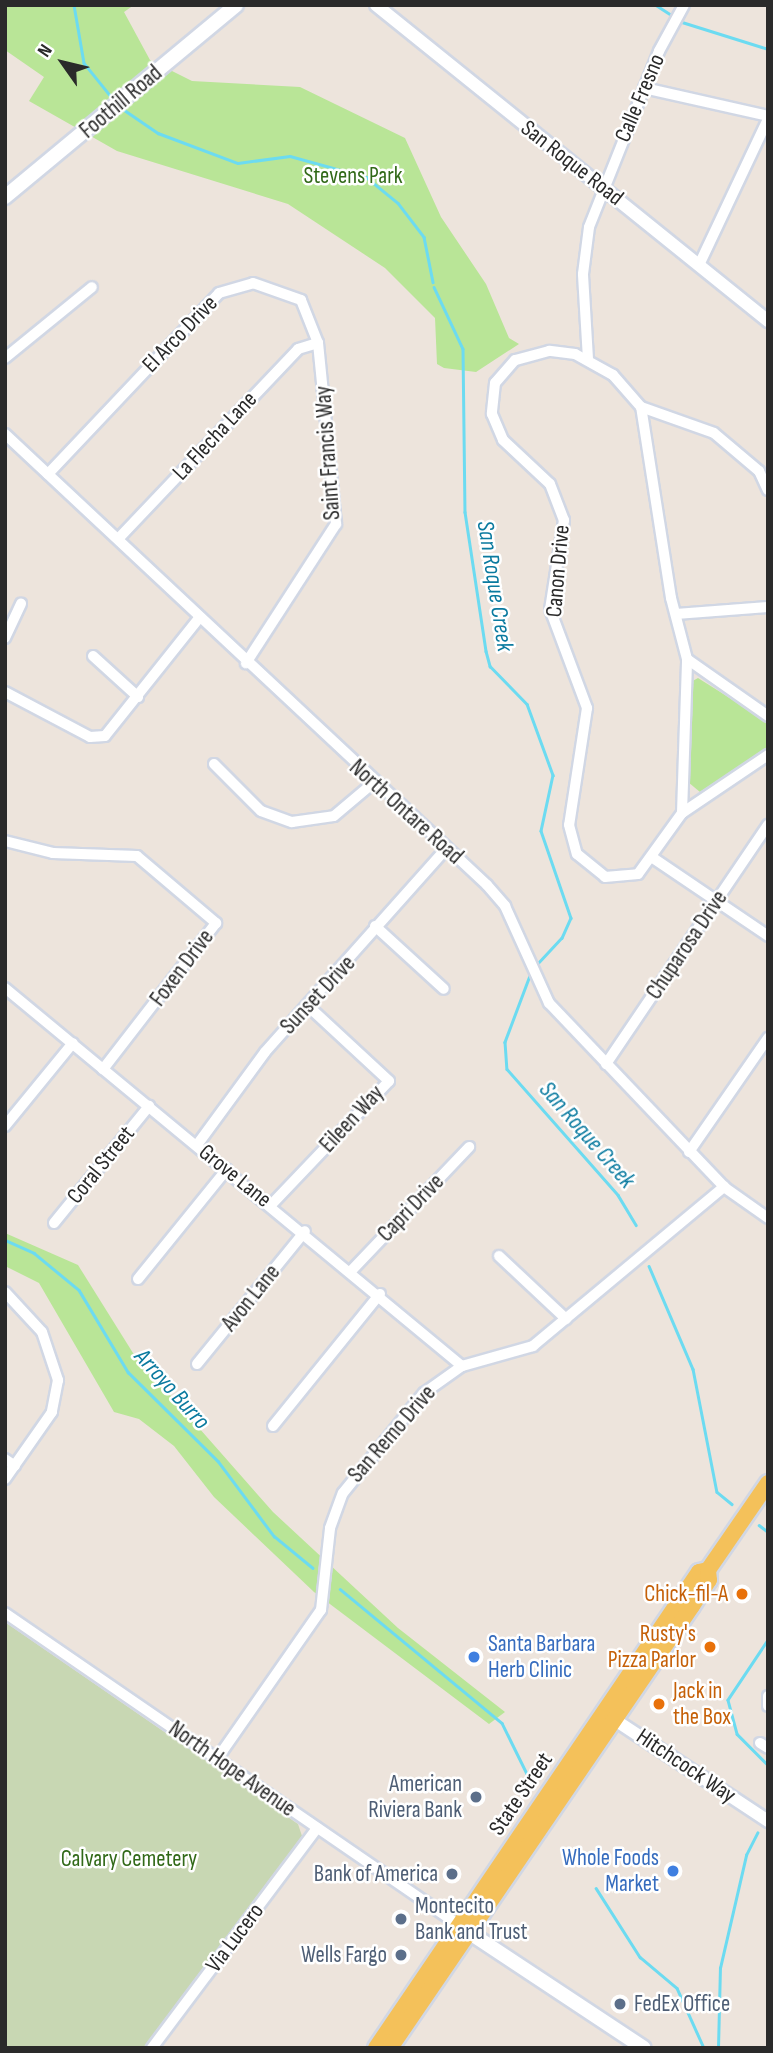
<!DOCTYPE html>
<html>
<head>
<meta charset="utf-8">
<style>
	body { margin:0 }
	#map { position:relative; width:773px; height:2053px; overflow:hidden; background:#ede4dc; font-family:"Sofia Sans Condensed",sans-serif }
	div>[style] { position:absolute }
	[style*='--x'] { left:calc(var(--x)*1px); top:calc(var(--y)*1px); width:calc(var(--w)*1px); rotate:calc(var(--a)*1deg) }
	.green>* { inset:0; background:#b9e597 }
	.cemetery>* { inset:0; background:#c8d7b3 }
	.stream>* { height:2.5px; margin:-1.25px; padding:0 1.25px; transform-origin:1.25px; border-radius:1.25px; background:#6cdbf1 }
	.roads { filter:drop-shadow(2px 0 #d1d7e4) drop-shadow(-2px 0 #d1d7e4) drop-shadow(0 2px #d1d7e4) drop-shadow(0 -2px #d1d7e4) }
	.minor>* { height:10px; margin:-5px; padding:0 5px; transform-origin:5px; border-radius:5px; background:#fff }
	.tertiary>* { height:12px; margin:-6px; padding:0 6px; transform-origin:6px; border-radius:6px; background:#fff }
	.secondary>* { height:14px; margin:-7px; padding:0 7px; transform-origin:7px; border-radius:7px; background:#fff }
	.primary>* { height:16px; margin:-8px; padding:0 8px; transform-origin:8px; border-radius:8px; background:#f4c15a }
	.dots>* { width:19px; height:19px; translate:-50% -50%; box-sizing:border-box; border:4px solid #fff; border-radius:50% }
	span { translate:-50% -50%; white-space:nowrap; text-align:center; line-height:1.15; -webkit-text-stroke:5px #fff; paint-order:stroke }
	.street-label { font-size:23px; color:#2a2a2a }
	.park-label { font-size:23px; color:#316918 }
	.food-label { font-size:23px; color:#c56008 }
	.right { translate:-100% -50%; text-align:right }
	.left { translate:0 -50%; text-align:left }
	.shop-label { font-size:23px; color:#366cbe }
	.service-label { font-size:23px; color:#4e5e75 }
	.water-label { font-size:24px; color:#0a7a9f; font-style:italic }
	.frame { position:absolute; inset:0; border:7px solid #2a2a2a; pointer-events:none }
	.north { position:absolute; left:28px; top:28px; width:70px; height:70px; -webkit-text-stroke:5px #fff; paint-order:stroke; rotate:304deg; font-size:19px; font-weight:700; line-height:28px; text-align:center; color:#2a2a2a }
	.north::after { content:''; display:block; margin:auto; width:24px; height:32px; background:#2a2a2a; clip-path:polygon(50% 0,100% 100%,50% 72%,0 100%) }
</style>
</head>
<body>
<div id="map">
	<div class="green">
		<div style="clip-path:polygon(5px 5px,134px 5px,124px 12px,150px 60px,192px 81px,300px 87px,405px 138px,441px 217px,486px 284px,509px 338px,519px 344px,476px 372px,444px 368px,437px 364px,435px 318px,385px 268px,288px 204px,117px 151px,29px 101px,44px 77px,5px 50px)"></div>
		<div style="clip-path:polygon(698px 678px,768px 722px,768px 749px,700px 792px,688px 782px,689px 683px)"></div>
		<div style="clip-path:polygon(5px 1233px,78px 1265px,133px 1353px,273px 1512px,398px 1628px,505px 1712px,489px 1724px,314px 1592px,214px 1497px,174px 1446px,139px 1419px,114px 1412px,39px 1283px,5px 1266px)"></div>
	</div>
	<div class="cemetery">
		<div style="clip-path:polygon(5px 1622px,298px 1824px,302px 1836px,143px 2048px,5px 2048px)"></div>
	</div>
	<div class="stream">
		<div style="--x:74;--y:5;--w:59;--a:80.2"></div>
		<div style="--x:84;--y:63;--w:46;--a:51.1"></div>
		<div style="--x:656;--y:5;--w:17;--a:33"></div>
		<div style="--x:682;--y:22;--w:90;--a:17.4"></div>
		<div style="--x:120;--y:107;--w:46;--a:34.4"></div>
		<div style="--x:158;--y:133;--w:85;--a:20.6"></div>
		<div style="--x:238;--y:163;--w:52;--a:-7.7"></div>
		<div style="--x:290;--y:156;--w:79;--a:15.4"></div>
		<div style="--x:366;--y:177;--w:41;--a:39.1"></div>
		<div style="--x:398;--y:203;--w:43;--a:52.6"></div>
		<div style="--x:424;--y:237;--w:46;--a:78.7"></div>
		<div style="--x:434;--y:287;--w:68;--a:64.9"></div>
		<div style="--x:463;--y:349;--w:163;--a:89.3"></div>
		<div style="--x:465;--y:512;--w:141;--a:81.4"></div>
		<div style="--x:486;--y:651;--w:16;--a:75"></div>
		<div style="--x:490;--y:666;--w:53;--a:45.8"></div>
		<div style="--x:527;--y:704;--w:76;--a:69.9"></div>
		<div style="--x:553;--y:775;--w:57;--a:102.1"></div>
		<div style="--x:541;--y:831;--w:92;--a:71"></div>
		<div style="--x:571;--y:918;--w:22;--a:114"></div>
		<div style="--x:562;--y:938;--w:37;--a:133"></div>
		<div style="--x:531;--y:973;--w:74;--a:110.6"></div>
		<div style="--x:505;--y:1042;--w:27;--a:86"></div>
		<div style="--x:507;--y:1069;--w:168;--a:48.6"></div>
		<div style="--x:618;--y:1195;--w:35;--a:59"></div>
		<div style="--x:5;--y:1240;--w:32;--a:24"></div>
		<div style="--x:34;--y:1253;--w:58;--a:39.4"></div>
		<div style="--x:79;--y:1290;--w:96;--a:59.1"></div>
		<div style="--x:128;--y:1372;--w:127;--a:44.7"></div>
		<div style="--x:218;--y:1461;--w:94;--a:53.3"></div>
		<div style="--x:274;--y:1536;--w:50;--a:39.4"></div>
		<div style="--x:649;--y:1266;--w:112;--a:66.9"></div>
		<div style="--x:693;--y:1369;--w:125;--a:79"></div>
		<div style="--x:717;--y:1492;--w:19;--a:39"></div>
		<div style="--x:759;--y:1525;--w:11;--a:38"></div>
		<div style="--x:340;--y:1589;--w:210;--a:39.6"></div>
		<div style="--x:502;--y:1723;--w:72;--a:63.8"></div>
		<div style="--x:768;--y:1640;--w:72;--a:123.7"></div>
		<div style="--x:728;--y:1700;--w:35;--a:75"></div>
		<div style="--x:737;--y:1734;--w:44;--a:45"></div>
		<div style="--x:596;--y:1888;--w:82;--a:57.5"></div>
		<div style="--x:640;--y:1957;--w:48;--a:40"></div>
		<div style="--x:677;--y:1988;--w:66;--a:65.8"></div>
		<div style="--x:718;--y:2048;--w:80;--a:-88.6"></div>
		<div style="--x:720;--y:1968;--w:116;--a:-77"></div>
		<div style="--x:746;--y:1855;--w:25;--a:-63"></div>
	</div>
	<div class="roads">
		<div class="minor">
			<div style="--x:644;--y:88;--w:127;--a:12.7"></div>
			<div style="--x:699;--y:265;--w:161;--a:-64.7"></div>
			<div style="--x:5;--y:358;--w:112;--a:-39.2"></div>
			<div style="--x:588;--y:359;--w:85;--a:-93.4"></div>
			<div style="--x:583;--y:274;--w:47;--a:-82.7"></div>
			<div style="--x:589;--y:227;--w:189;--a:-68.3"></div>
			<div style="--x:659;--y:51;--w:52;--a:-61.5"></div>
			<div style="--x:641;--y:407;--w:77;--a:19.6"></div>
			<div style="--x:714;--y:433;--w:59;--a:40.2"></div>
			<div style="--x:759;--y:471;--w:21;--a:65"></div>
			<div style="--x:5;--y:434;--w:660;--a:43.1"></div>
			<div style="--x:487;--y:885;--w:28;--a:49"></div>
			<div style="--x:505;--y:906;--w:107;--a:65.6"></div>
			<div style="--x:549;--y:1003;--w:254;--a:46.4"></div>
			<div style="--x:724;--y:1187;--w:54;--a:35.2"></div>
			<div style="--x:48;--y:474;--w:249;--a:-46.6"></div>
			<div style="--x:219;--y:293;--w:35;--a:-16"></div>
			<div style="--x:253;--y:283;--w:51;--a:19.5"></div>
			<div style="--x:301;--y:300;--w:46;--a:68.4"></div>
			<div style="--x:318;--y:343;--w:182;--a:84.3"></div>
			<div style="--x:336;--y:524;--w:166;--a:122.9"></div>
			<div style="--x:118;--y:539;--w:262;--a:-46.5"></div>
			<div style="--x:298;--y:349;--w:21;--a:-17"></div>
			<div style="--x:676;--y:614;--w:92;--a:-4.4"></div>
			<div style="--x:5;--y:638;--w:38;--a:-65"></div>
			<div style="--x:93;--y:656;--w:61;--a:42.3"></div>
			<div style="--x:687;--y:659;--w:99;--a:35.1"></div>
			<div style="--x:5;--y:692;--w:96;--a:27.9"></div>
			<div style="--x:90;--y:737;--w:15;--a:-4"></div>
			<div style="--x:105;--y:736;--w:152;--a:-51.4"></div>
			<div style="--x:214;--y:764;--w:66;--a:45"></div>
			<div style="--x:261;--y:811;--w:33;--a:20"></div>
			<div style="--x:292;--y:822;--w:42;--a:-8.1"></div>
			<div style="--x:334;--y:816;--w:50;--a:-40.1"></div>
			<div style="--x:682;--y:813;--w:154;--a:-88.1"></div>
			<div style="--x:687;--y:659;--w:63;--a:-104.7"></div>
			<div style="--x:671;--y:598;--w:193;--a:-98.9"></div>
			<div style="--x:641;--y:407;--w:43;--a:-131.2"></div>
			<div style="--x:613;--y:375;--w:43;--a:-151.1"></div>
			<div style="--x:575;--y:354;--w:26;--a:-173"></div>
			<div style="--x:549;--y:351;--w:35;--a:165"></div>
			<div style="--x:515;--y:360;--w:30;--a:131"></div>
			<div style="--x:495;--y:383;--w:31;--a:96"></div>
			<div style="--x:492;--y:414;--w:28;--a:67"></div>
			<div style="--x:503;--y:440;--w:64;--a:43.1"></div>
			<div style="--x:550;--y:484;--w:39;--a:69"></div>
			<div style="--x:564;--y:520;--w:90;--a:98.9"></div>
			<div style="--x:550;--y:609;--w:106;--a:69.5"></div>
			<div style="--x:587;--y:708;--w:118;--a:98.7"></div>
			<div style="--x:569;--y:825;--w:30;--a:75"></div>
			<div style="--x:577;--y:854;--w:36;--a:39"></div>
			<div style="--x:605;--y:877;--w:33;--a:-5"></div>
			<div style="--x:638;--y:874;--w:75;--a:-54.2"></div>
			<div style="--x:682;--y:813;--w:104;--a:-34"></div>
			<div style="--x:5;--y:841;--w:49;--a:14"></div>
			<div style="--x:53;--y:853;--w:84;--a:2"></div>
			<div style="--x:137;--y:856;--w:104;--a:40.3"></div>
			<div style="--x:216;--y:923;--w:185;--a:127.7"></div>
			<div style="--x:653;--y:858;--w:139;--a:34.1"></div>
			<div style="--x:375;--y:926;--w:93;--a:42.4"></div>
			<div style="--x:5;--y:988;--w:593;--a:39.6"></div>
			<div style="--x:606;--y:1064;--w:289;--a:-55.9"></div>
			<div style="--x:5;--y:1126;--w:107;--a:-50.7"></div>
			<div style="--x:197;--y:1145;--w:115;--a:-53.8"></div>
			<div style="--x:265;--y:1052;--w:271;--a:-48.3"></div>
			<div style="--x:689;--y:1152;--w:139;--a:-55.3"></div>
			<div style="--x:271;--y:1205;--w:171;--a:-46.4"></div>
			<div style="--x:389;--y:1081;--w:110;--a:-137.2"></div>
			<div style="--x:54;--y:1223;--w:151;--a:-50.9"></div>
			<div style="--x:499;--y:1256;--w:92;--a:43.2"></div>
			<div style="--x:352;--y:1270;--w:170;--a:-46.4"></div>
			<div style="--x:138;--y:1279;--w:141;--a:-51"></div>
			<div style="--x:5;--y:1292;--w:54;--a:47.2"></div>
			<div style="--x:42;--y:1332;--w:51;--a:71.6"></div>
			<div style="--x:58;--y:1380;--w:33;--a:101"></div>
			<div style="--x:52;--y:1412;--w:82;--a:125"></div>
			<div style="--x:197;--y:1364;--w:171;--a:-50.9"></div>
			<div style="--x:273;--y:1426;--w:170;--a:-51"></div>
			<div style="--x:5;--y:1459;--w:12;--a:35"></div>
			<div style="--x:5;--y:1613;--w:551;--a:34.5"></div>
			<div style="--x:768;--y:1696;--w:10;--a:90"></div>
			<div style="--x:760;--y:1743;--w:9;--a:32"></div>
			<div style="--x:217;--y:1759;--w:182;--a:-55.1"></div>
			<div style="--x:321;--y:1610;--w:82;--a:-83.7"></div>
			<div style="--x:330;--y:1528;--w:37;--a:-70"></div>
			<div style="--x:343;--y:1493;--w:129;--a:-51"></div>
			<div style="--x:424;--y:1393;--w:47;--a:-35.4"></div>
			<div style="--x:462;--y:1366;--w:74;--a:-15.7"></div>
			<div style="--x:533;--y:1346;--w:249;--a:-39.8"></div>
			<div style="--x:152;--y:2048;--w:275;--a:-53.1"></div>
		</div>
		<div class="tertiary">
			<div style="--x:376;--y:5;--w:504;--a:38.87"></div>
			<div style="--x:609;--y:1716;--w:191;--a:33.4"></div>
		</div>
		<div class="secondary">
			<div style="--x:5;--y:197;--w:300;--a:-39.7"></div>
			<div style="--x:461;--y:1927;--w:219;--a:33.5"></div>
		</div>
		<div class="primary">
			<div style="--x:376;--y:2048;--w:575;--a:-55.84"></div>
			<div style="--x:699;--y:1572;--w:9;--a:-13"></div>
			<div style="--x:708;--y:1570;--w:106;--a:-55.4"></div>
			<div style="--x:390;--y:2048;--w:535;--a:-55.66"></div>
			<div style="--x:692;--y:1606;--w:31;--a:-57"></div>
			<div style="--x:709;--y:1580;--w:10;--a:-96"></div>
		</div>
	</div>
	<div class="dots">
		<div style="left:742px;top:1594px;background:#e8710a"></div>
		<div style="left:710px;top:1647px;background:#e8710a"></div>
		<div style="left:474px;top:1657px;background:#3f7fe0"></div>
		<div style="left:659px;top:1704px;background:#e8710a"></div>
		<div style="left:476px;top:1797px;background:#5c6f8a"></div>
		<div style="left:673px;top:1871px;background:#3f7fe0"></div>
		<div style="left:452px;top:1874px;background:#5c6f8a"></div>
		<div style="left:401px;top:1919px;background:#5c6f8a"></div>
		<div style="left:401px;top:1955px;background:#5c6f8a"></div>
		<div style="left:620px;top:2004px;background:#5c6f8a"></div>
	</div>
	<div class="street-label">
		<span style="left:640px;top:98px;rotate:-67deg">Calle Fresno</span>
		<span style="left:121px;top:102px;rotate:-40deg">Foothill Road</span>
		<span style="left:572px;top:163px;rotate:38deg">San Roque Road</span>
		<span style="left:180px;top:334px;rotate:-46deg">El Arco Drive</span>
		<span style="left:215px;top:436px;rotate:-47deg">La Flecha Lane</span>
		<span style="left:328px;top:453px;rotate:-94deg">Saint Francis Way</span>
		<span style="left:558px;top:571px;rotate:-85deg">Canon Drive</span>
		<span style="left:406px;top:812px;rotate:42deg">North Ontare Road</span>
		<span style="left:687px;top:945px;rotate:-56deg">Chuparosa Drive</span>
		<span style="left:182px;top:968px;rotate:-53deg">Foxen Drive</span>
		<span style="left:318px;top:995px;rotate:-47deg">Sunset Drive</span>
		<span style="left:352px;top:1119px;rotate:-47deg">Eileen Way</span>
		<span style="left:101px;top:1165px;rotate:-51deg">Coral Street</span>
		<span style="left:235px;top:1176px;rotate:39deg">Grove Lane</span>
		<span style="left:411px;top:1208px;rotate:-46deg">Capri Drive</span>
		<span style="left:251px;top:1298px;rotate:-51deg">Avon Lane</span>
		<span style="left:392px;top:1434px;rotate:-49deg">San Remo Drive</span>
		<span style="left:686px;top:1766px;rotate:34deg">Hitchcock Way</span>
		<span style="left:232px;top:1769px;rotate:35deg">North Hope Avenue</span>
		<span style="left:521px;top:1794px;rotate:-56deg">State Street</span>
		<span style="left:235px;top:1938px;rotate:-53deg">Via Lucero</span>
	</div>
	<div class="park-label">
		<span style="left:353px;top:176px">Stevens Park</span>
		<span style="left:129px;top:1859px">Calvary Cemetery</span>
	</div>
	<div class="food-label">
		<span class="right" style="left:728px;top:1594px">Chick-fil-A</span>
		<span class="right" style="left:696px;top:1647px">Rusty's<br>Pizza Parlor</span>
		<span class="left" style="left:673px;top:1704px">Jack in<br>the Box</span>
	</div>
	<div class="shop-label">
		<span class="left" style="left:488px;top:1657px">Santa Barbara<br>Herb Clinic</span>
		<span class="right" style="left:659px;top:1871px">Whole Foods<br>Market</span>
	</div>
	<div class="service-label">
		<span class="right" style="left:462px;top:1797px">American<br>Riviera Bank</span>
		<span class="right" style="left:438px;top:1874px">Bank of America</span>
		<span class="left" style="left:415px;top:1919px">Montecito<br>Bank and Trust</span>
		<span class="right" style="left:387px;top:1955px">Wells Fargo</span>
		<span class="left" style="left:634px;top:2004px">FedEx Office</span>
	</div>
	<div class="water-label">
		<span style="left:495px;top:586px;rotate:81deg">San Roque Creek</span>
		<span style="left:587px;top:1135px;rotate:49deg">San Roque Creek</span>
		<span style="left:172px;top:1389px;rotate:48deg">Arroyo Burro</span>
	</div>
	<div class="frame"></div>
	<div class="north">N</div>
</div>
</body>
</html>
